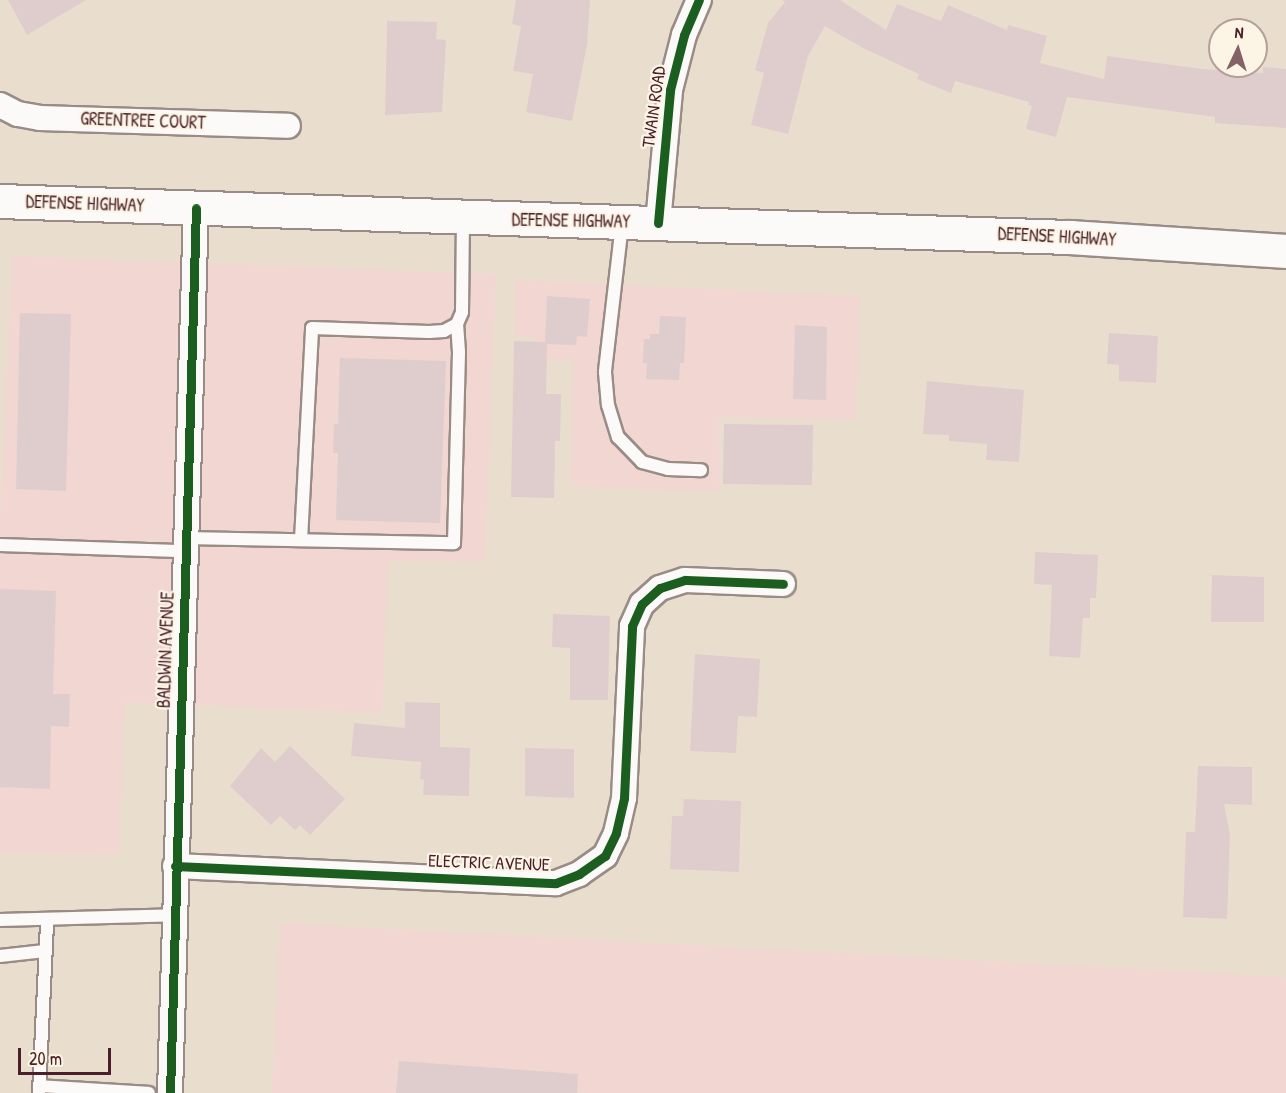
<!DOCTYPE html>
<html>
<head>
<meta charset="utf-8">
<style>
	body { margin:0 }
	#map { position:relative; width:1286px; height:1093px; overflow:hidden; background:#e9dece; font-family:"Patrick Hand",sans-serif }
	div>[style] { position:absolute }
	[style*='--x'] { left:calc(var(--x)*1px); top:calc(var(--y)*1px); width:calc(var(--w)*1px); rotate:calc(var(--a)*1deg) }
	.built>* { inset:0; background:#f1d6d1 }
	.building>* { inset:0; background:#dfcdcd }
	.roads { filter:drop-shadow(2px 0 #998c86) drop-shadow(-2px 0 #998c86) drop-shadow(0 2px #998c86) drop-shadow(0 -2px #998c86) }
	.lane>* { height:12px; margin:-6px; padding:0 6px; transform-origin:6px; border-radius:6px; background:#fcfaf8 }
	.street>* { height:24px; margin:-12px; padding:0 12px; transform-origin:12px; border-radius:12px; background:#fcfaf8 }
	.secondary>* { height:33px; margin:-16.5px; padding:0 16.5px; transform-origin:16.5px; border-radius:16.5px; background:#fcfaf8 }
	.cycleway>* { height:9px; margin:-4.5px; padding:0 4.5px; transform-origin:4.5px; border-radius:4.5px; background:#1b5e20 }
	span { translate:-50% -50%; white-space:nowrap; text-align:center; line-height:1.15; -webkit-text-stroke:4.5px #fcf5e5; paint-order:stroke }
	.street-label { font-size:18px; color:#4a1f2b }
	.north { position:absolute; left:1208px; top:18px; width:60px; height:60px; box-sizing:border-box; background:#fcf5e5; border:2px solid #b59f9b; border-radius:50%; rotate:4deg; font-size:16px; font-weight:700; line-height:24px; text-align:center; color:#4a1f2b }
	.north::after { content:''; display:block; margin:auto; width:21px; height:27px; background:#826264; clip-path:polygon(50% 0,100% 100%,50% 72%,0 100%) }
	.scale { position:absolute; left:18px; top:1048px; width:93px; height:27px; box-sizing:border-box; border:3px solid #4a1f2b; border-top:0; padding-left:8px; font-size:18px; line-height:21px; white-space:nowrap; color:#4a1f2b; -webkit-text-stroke:4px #fcf5e5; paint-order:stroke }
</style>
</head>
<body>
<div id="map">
	<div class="built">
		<div style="clip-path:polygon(12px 256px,496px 274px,485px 562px,388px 561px,382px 713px,125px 702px,119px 854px,0 853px,0 524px)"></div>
		<div style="clip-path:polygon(516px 280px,860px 296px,856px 420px,719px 417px,719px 492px,570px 486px,573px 361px,537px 359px,538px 338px,514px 336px)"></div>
		<div style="clip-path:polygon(280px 923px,1286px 977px,1286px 1093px,272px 1093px)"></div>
	</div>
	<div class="building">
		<div style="clip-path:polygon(8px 0,86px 0,27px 35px)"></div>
		<div style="clip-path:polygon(516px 0,590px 0,587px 45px,572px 121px,526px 112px,533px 74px,513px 71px,521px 26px,512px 24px)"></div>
		<div style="clip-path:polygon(782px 0,840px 0,886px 30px,897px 4px,941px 21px,948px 5px,1007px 30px,1008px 25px,1047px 36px,1040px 63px,1104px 79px,1107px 56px,1202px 69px,1263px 73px,1263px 67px,1286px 69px,1286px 128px,1215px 123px,1215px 117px,1067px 97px,1056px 137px,1026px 129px,1032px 106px,1028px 105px,1029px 102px,955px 81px,951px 93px,917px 79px,919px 74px,863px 48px,825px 26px,808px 56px,788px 134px,751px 125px,764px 73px,755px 70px,768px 23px,785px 2px)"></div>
		<div style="clip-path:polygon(387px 21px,437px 22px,436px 39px,446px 40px,442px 112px,385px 115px)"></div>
		<div style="clip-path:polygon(547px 296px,590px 299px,587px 337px,577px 336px,576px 345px,547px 344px,546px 394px,561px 394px,560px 441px,555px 441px,554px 498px,511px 497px,514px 341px,545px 342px)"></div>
		<div style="clip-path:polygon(20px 313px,71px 314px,66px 491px,16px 489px)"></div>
		<div style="clip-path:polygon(660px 316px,686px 317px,684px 363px,680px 363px,679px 380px,646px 379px,647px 363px,643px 363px,644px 339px,650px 339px,650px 334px,659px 334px)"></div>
		<div style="clip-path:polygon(795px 325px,827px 327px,826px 400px,793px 399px)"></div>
		<div style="clip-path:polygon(1109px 333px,1158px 336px,1156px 383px,1119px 381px,1119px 365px,1107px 364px)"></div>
		<div style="clip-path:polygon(340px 358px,446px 361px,440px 523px,336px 520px,338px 453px,333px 453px,334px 424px,338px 424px)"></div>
		<div style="clip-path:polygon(927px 381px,1024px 390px,1019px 462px,986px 460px,987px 444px,949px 441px,949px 435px,923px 434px)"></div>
		<div style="clip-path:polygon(724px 424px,813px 425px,812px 485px,723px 484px)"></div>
		<div style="clip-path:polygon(1035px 552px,1098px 555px,1096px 598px,1090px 598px,1090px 618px,1083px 618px,1080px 658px,1049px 656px,1052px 585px,1034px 584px)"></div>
		<div style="clip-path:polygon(1212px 575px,1264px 577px,1264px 622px,1211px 622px)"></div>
		<div style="clip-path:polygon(0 589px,56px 591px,53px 694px,70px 694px,69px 727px,51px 726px,50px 789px,0 787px)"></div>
		<div style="clip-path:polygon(553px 614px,610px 616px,608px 700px,570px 700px,570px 648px,552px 647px)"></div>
		<div style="clip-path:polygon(695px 654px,760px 659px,757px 717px,738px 716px,736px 753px,690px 751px)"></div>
		<div style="clip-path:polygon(405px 702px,440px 703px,440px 747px,470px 748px,469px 796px,423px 795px,424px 780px,420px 779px,421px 762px,351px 756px,354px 723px,405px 728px)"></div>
		<div style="clip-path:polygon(290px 746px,345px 799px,310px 835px,300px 825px,295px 830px,280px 816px,271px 825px,230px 786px,261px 748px,275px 762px)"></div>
		<div style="clip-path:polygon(525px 748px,574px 749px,574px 798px,525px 796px)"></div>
		<div style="clip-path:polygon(1198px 766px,1252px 767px,1252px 805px,1224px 804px,1230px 835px,1227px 919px,1183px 917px,1186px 832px,1195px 832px)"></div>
		<div style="clip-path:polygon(684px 799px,741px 801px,739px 872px,670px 869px,672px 816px,683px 816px)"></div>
		<div style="clip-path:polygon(399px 1061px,578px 1074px,577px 1093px,396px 1093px)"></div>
	</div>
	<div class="roads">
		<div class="lane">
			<div style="--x:622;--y:224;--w:149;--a:96.6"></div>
			<div style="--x:605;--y:372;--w:33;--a:85"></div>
			<div style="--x:608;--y:405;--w:34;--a:73"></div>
			<div style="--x:618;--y:437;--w:35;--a:46"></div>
			<div style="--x:642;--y:462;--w:27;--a:15"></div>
			<div style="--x:668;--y:469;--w:33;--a:2"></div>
			<div style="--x:185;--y:538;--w:269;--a:1.1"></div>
			<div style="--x:454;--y:543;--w:191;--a:-88.5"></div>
			<div style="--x:459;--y:352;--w:28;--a:-94"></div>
			<div style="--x:301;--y:540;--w:212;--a:-87"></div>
			<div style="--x:312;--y:328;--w:117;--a:2"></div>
			<div style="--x:429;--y:332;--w:15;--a:-4"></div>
			<div style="--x:444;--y:331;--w:15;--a:-28"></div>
			<div style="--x:457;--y:324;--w:13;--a:-67"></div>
			<div style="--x:462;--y:312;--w:94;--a:-89.4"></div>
			<div style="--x:0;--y:545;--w:185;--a:1.9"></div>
			<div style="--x:0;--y:920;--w:174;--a:-1.6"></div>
			<div style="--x:0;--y:956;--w:45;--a:-6.3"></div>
			<div style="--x:39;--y:1086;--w:110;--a:3.6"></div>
			<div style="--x:39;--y:1093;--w:172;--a:-87.3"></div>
		</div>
		<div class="street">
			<div style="--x:0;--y:105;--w:20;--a:27"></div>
			<div style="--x:18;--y:114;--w:22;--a:10"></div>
			<div style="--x:40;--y:118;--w:248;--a:1.8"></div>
			<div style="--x:658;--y:223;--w:134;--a:-84.8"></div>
			<div style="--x:670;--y:90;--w:57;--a:-75.7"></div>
			<div style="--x:684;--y:35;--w:38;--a:-67"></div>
			<div style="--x:175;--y:866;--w:381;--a:2.6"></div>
			<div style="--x:556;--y:883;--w:25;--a:-21"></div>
			<div style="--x:579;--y:874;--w:32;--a:-35"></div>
			<div style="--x:605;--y:856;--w:25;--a:-64"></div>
			<div style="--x:616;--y:833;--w:36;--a:-77"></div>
			<div style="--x:624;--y:798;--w:172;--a:-87.3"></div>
			<div style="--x:632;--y:626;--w:24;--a:-66"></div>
			<div style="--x:642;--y:604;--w:24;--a:-42"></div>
			<div style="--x:660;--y:588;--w:26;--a:-18"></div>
			<div style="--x:685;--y:580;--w:98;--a:2.3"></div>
			<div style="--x:170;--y:1093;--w:885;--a:-88.32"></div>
		</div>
		<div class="secondary">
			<div style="--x:0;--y:201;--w:1071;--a:1.93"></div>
			<div style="--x:1070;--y:237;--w:216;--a:3.7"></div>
		</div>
	</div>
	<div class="cycleway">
		<div style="--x:658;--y:223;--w:134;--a:-84.8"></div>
		<div style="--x:670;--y:90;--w:57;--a:-75.7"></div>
		<div style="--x:684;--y:35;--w:38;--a:-67"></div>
		<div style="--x:175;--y:866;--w:381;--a:2.6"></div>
		<div style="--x:556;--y:883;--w:25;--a:-21"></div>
		<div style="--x:579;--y:874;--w:32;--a:-35"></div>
		<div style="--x:605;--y:856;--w:25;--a:-64"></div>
		<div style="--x:616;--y:833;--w:36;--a:-77"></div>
		<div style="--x:624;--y:798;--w:172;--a:-87.3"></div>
		<div style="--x:632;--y:626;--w:24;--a:-66"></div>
		<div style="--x:642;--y:604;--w:24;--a:-42"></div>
		<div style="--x:660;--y:588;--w:26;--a:-18"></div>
		<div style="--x:685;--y:580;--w:98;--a:2.3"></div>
		<div style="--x:170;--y:1093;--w:885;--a:-88.32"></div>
	</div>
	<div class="street-label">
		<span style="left:654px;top:107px;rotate:-82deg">TWAIN ROAD</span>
		<span style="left:143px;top:121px;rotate:2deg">GREENTREE COURT</span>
		<span style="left:85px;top:204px;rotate:2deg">DEFENSE HIGHWAY</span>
		<span style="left:571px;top:221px;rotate:1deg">DEFENSE HIGHWAY</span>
		<span style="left:1057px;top:237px;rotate:3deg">DEFENSE HIGHWAY</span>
		<span style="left:166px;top:650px;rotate:-88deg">BALDWIN AVENUE</span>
		<span style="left:489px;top:863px;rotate:2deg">ELECTRIC AVENUE</span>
	</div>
	<div class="north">N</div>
	<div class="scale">20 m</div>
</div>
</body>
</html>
